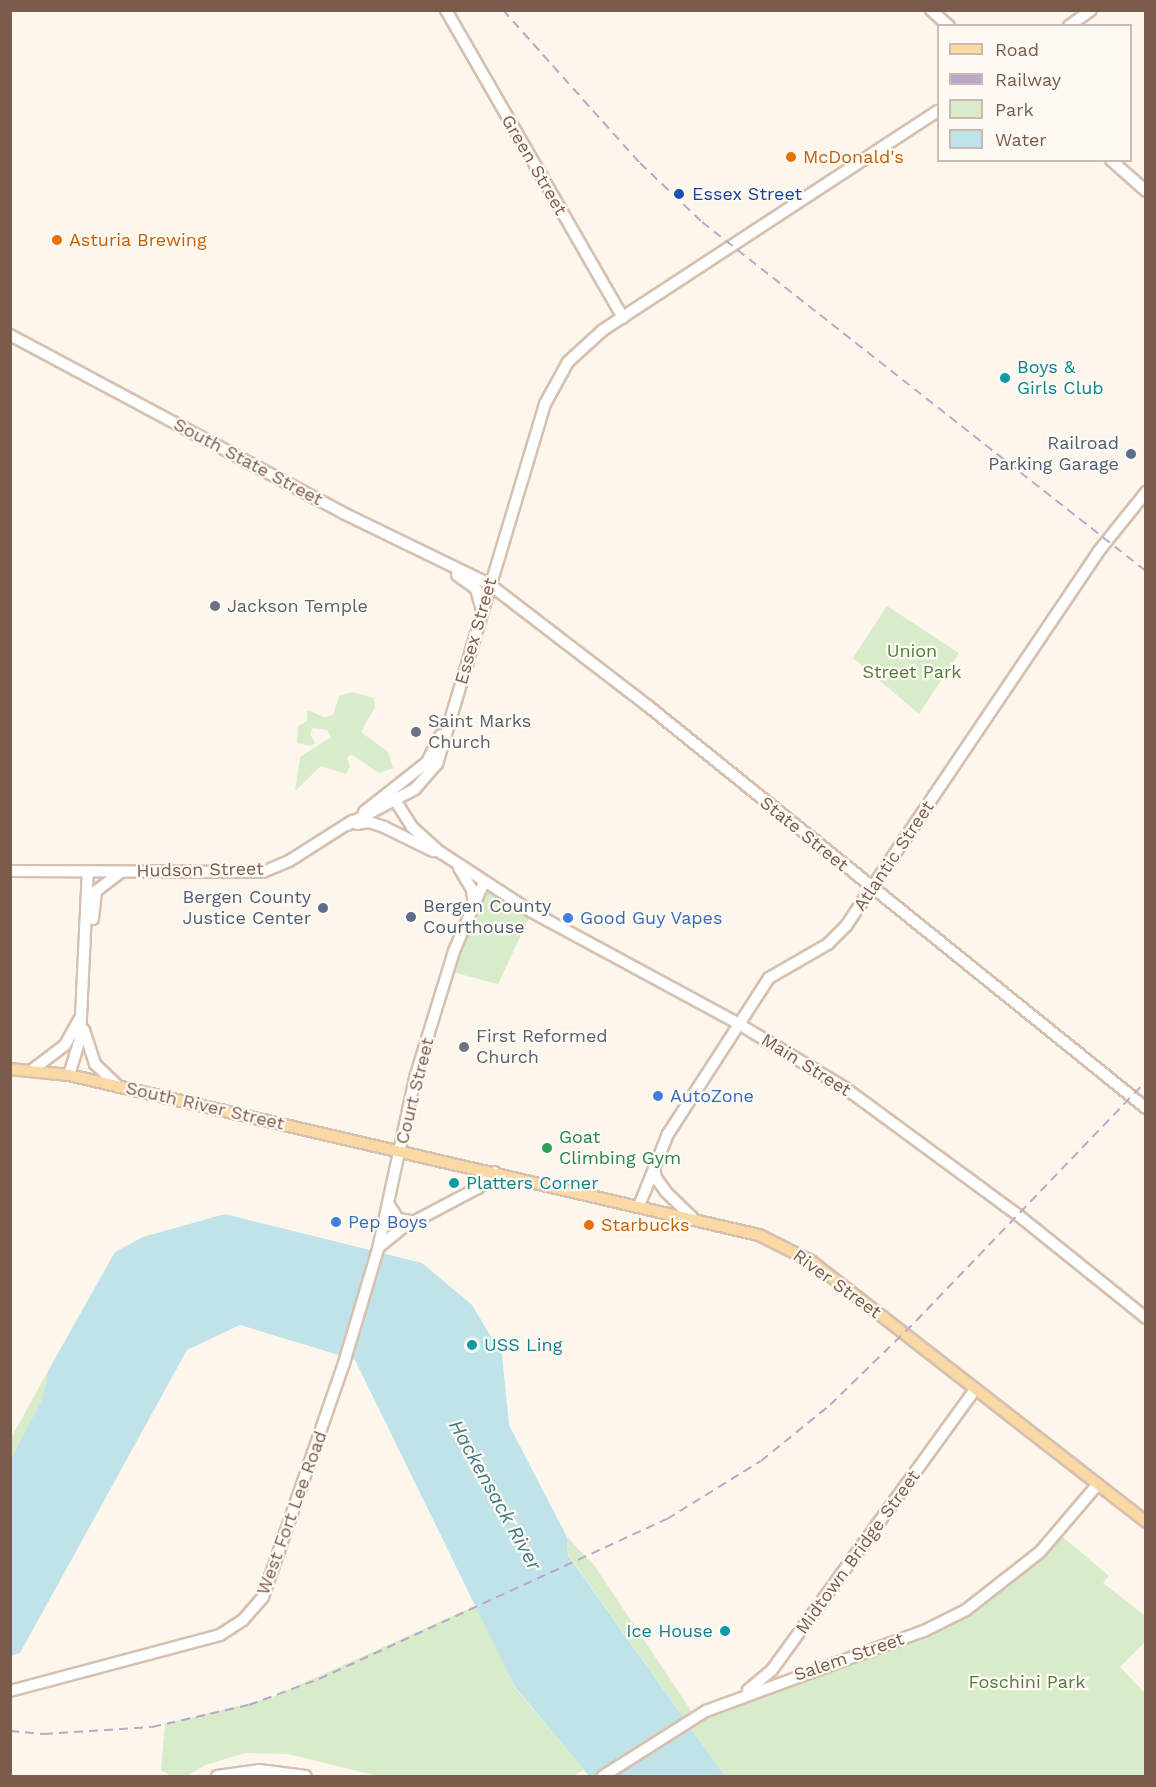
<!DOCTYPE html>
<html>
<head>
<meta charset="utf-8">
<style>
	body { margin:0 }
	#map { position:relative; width:1156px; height:1787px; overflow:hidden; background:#fdf6ec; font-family:"Work Sans",sans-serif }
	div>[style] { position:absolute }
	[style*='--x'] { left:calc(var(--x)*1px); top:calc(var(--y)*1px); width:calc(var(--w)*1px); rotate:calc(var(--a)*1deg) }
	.green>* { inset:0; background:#d8ecc9 }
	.water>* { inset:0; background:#bfe3e8 }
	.roads { filter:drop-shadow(2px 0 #d6c0b0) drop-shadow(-2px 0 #d6c0b0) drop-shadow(0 2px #d6c0b0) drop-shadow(0 -2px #d6c0b0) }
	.secondary>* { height:10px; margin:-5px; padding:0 5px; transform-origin:5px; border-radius:5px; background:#fff }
	.primary>* { height:10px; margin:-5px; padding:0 5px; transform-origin:5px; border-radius:5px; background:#fbd9a5 }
	.rail>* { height:2px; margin-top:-1px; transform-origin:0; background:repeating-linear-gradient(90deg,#b9a8c9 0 9px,transparent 0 15px) }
	.dots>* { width:16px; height:16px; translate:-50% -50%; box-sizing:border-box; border:3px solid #fffaf3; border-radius:50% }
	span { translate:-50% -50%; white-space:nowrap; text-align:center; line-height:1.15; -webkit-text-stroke:4.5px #fffaf3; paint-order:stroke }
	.food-label { font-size:18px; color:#c56008 }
	.left { translate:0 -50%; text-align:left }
	.street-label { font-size:18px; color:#7a5c4d }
	.transit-label { font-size:18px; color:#164399 }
	.culture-label { font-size:18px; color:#0d838f }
	.right { translate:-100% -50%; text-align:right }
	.service-label { font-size:18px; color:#4e5e75 }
	.worship-label { font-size:18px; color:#5b616d }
	.park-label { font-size:18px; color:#537a41 }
	.shop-label { font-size:18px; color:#366cbe }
	.leisure-label { font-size:18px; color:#27864d }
	.water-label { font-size:20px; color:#437c86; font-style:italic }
	.frame { position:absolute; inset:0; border:12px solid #7a5c4d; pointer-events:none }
	.legend { position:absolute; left:937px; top:24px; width:195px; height:138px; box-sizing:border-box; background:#fffaf3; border:2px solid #cabbb1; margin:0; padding:8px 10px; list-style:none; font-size:18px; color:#7a5c4d }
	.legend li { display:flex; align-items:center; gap:12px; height:30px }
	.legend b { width:30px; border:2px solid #cabbb1 }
</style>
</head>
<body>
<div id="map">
	<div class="green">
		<div style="clip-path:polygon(887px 606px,959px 653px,919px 714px,853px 658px)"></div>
		<div style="clip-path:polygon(352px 692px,374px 698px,375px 707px,361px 732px,388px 752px,393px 768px,379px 773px,352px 755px,347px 757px,350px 766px,346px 774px,321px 766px,295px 791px,300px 757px,331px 737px,327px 730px,313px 728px,310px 734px,315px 743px,311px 746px,297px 743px,298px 726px,307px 721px,307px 710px,324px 717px,333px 715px,339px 696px)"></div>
		<div style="clip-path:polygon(484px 882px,532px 912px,498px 984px,448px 971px)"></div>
		<div style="clip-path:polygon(48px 1371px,42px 1399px,11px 1462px,11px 1438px)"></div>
		<div style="clip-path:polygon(1058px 1533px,1109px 1576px,1103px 1583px,1145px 1616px,1145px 1642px,1120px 1667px,1145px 1693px,1145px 1776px,725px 1776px,568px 1554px,567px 1537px,594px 1565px,696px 1718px,946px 1622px)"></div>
		<div style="clip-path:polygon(477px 1605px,515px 1688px,584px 1770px,573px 1776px,378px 1776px,288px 1754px,245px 1753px,205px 1765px,187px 1776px,171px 1776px,161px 1770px,165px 1724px,270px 1698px)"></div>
	</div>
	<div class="water">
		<div style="clip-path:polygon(225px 1214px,422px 1263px,472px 1305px,502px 1355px,509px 1425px,567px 1537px,568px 1555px,725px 1776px,589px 1776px,515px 1687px,355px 1360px,240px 1325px,187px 1350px,20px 1653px,11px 1656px,10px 1462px,42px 1399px,48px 1371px,115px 1252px,143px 1237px)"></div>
	</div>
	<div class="roads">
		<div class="secondary">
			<div style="--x:446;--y:10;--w:355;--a:60.1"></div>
			<div style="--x:931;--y:10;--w:24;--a:42"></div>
			<div style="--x:1069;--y:26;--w:27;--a:-36"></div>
			<div style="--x:1111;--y:160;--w:47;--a:41.5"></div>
			<div style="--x:10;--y:335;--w:380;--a:28.1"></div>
			<div style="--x:345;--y:514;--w:160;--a:25.9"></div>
			<div style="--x:489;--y:584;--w:200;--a:37.5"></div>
			<div style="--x:648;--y:706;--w:640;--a:38.91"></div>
			<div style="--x:457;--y:575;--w:24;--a:36"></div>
			<div style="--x:476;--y:589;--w:18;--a:74"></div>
			<div style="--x:390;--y:792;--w:41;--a:57.8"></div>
			<div style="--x:412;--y:827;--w:38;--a:42"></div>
			<div style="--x:440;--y:852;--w:110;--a:33.1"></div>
			<div style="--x:532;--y:912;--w:235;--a:28.4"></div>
			<div style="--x:739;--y:1024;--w:124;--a:31.1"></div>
			<div style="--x:845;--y:1088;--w:215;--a:36.3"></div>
			<div style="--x:1018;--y:1215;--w:164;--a:38.8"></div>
			<div style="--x:364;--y:812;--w:80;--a:-38.4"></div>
			<div style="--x:427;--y:762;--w:30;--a:-63"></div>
			<div style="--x:357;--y:824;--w:12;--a:-9"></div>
			<div style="--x:369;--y:822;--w:16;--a:18"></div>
			<div style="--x:384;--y:827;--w:55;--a:26.1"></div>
			<div style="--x:347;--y:825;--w:77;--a:-27.9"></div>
			<div style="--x:415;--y:789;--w:33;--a:-49"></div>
			<div style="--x:437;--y:764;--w:376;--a:-73.3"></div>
			<div style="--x:545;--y:404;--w:48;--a:-61.3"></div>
			<div style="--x:568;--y:362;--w:47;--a:-42.4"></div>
			<div style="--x:603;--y:330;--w:400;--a:-33.2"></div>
			<div style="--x:459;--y:868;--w:26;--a:59"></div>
			<div style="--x:472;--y:890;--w:16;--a:83"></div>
			<div style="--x:10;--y:871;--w:253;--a:0.2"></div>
			<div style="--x:263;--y:872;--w:28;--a:-23"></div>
			<div style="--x:289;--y:861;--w:75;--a:-32.4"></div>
			<div style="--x:93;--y:919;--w:28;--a:-84"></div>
			<div style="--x:96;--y:891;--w:31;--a:-37"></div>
			<div style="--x:84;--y:1030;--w:36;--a:72"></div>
			<div style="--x:95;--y:1064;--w:33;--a:44"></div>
			<div style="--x:32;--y:1070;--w:41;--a:-37.1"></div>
			<div style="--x:65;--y:1045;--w:29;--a:-61"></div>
			<div style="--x:69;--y:1075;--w:39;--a:-73"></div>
			<div style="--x:80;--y:1038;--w:167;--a:-87.3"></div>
			<div style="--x:654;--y:1167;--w:11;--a:80"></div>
			<div style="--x:656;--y:1178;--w:17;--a:54"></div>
			<div style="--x:666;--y:1192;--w:36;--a:44"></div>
			<div style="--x:389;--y:1205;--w:17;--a:57"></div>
			<div style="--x:398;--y:1219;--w:15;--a:8"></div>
			<div style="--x:639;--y:1206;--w:78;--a:-68.1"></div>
			<div style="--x:668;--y:1134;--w:186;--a:-57.1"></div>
			<div style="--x:769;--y:978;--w:68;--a:-30"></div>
			<div style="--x:828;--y:944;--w:25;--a:-45"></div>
			<div style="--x:846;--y:926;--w:451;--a:-56"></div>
			<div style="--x:1098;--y:552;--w:77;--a:-51.3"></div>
			<div style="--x:380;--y:1246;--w:28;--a:-39"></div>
			<div style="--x:402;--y:1228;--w:86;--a:-27.8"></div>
			<div style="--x:478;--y:1188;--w:23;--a:-43"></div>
			<div style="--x:748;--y:1690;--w:31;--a:-40"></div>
			<div style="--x:772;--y:1670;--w:346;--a:-54.1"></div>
			<div style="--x:10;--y:1691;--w:217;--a:-14.9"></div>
			<div style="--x:220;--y:1635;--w:27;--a:-33"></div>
			<div style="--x:243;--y:1620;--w:30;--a:-49"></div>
			<div style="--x:263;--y:1597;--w:248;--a:-70.9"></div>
			<div style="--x:344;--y:1363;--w:119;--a:-73.4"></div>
			<div style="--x:378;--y:1249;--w:175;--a:-77.8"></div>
			<div style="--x:415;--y:1078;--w:133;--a:-72.9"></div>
			<div style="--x:454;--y:951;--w:75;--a:-66.5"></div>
			<div style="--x:217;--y:1776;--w:42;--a:-8.1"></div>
			<div style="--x:259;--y:1770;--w:47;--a:7.3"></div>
			<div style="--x:603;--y:1776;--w:122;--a:-32.3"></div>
			<div style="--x:706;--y:1711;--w:232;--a:-20.2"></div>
			<div style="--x:924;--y:1631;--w:47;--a:-26.6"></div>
			<div style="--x:966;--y:1610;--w:94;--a:-38.1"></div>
			<div style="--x:1040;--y:1552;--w:89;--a:-49.5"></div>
		</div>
		<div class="primary">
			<div style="--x:10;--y:1069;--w:59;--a:5.8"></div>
			<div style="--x:69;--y:1075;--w:708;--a:13.06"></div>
			<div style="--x:759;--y:1235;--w:58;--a:26.6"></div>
			<div style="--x:811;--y:1261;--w:425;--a:37.9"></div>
		</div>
	</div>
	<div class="rail">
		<div style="--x:503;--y:10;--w:205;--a:48.2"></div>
		<div style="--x:640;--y:163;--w:86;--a:43.6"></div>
		<div style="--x:702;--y:222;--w:565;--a:38.17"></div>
		<div style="--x:10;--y:1731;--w:34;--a:5"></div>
		<div style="--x:44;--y:1734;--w:108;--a:-3.7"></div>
		<div style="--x:152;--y:1727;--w:99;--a:-12.8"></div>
		<div style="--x:249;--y:1705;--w:75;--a:-20.4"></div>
		<div style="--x:319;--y:1679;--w:383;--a:-24.7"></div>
		<div style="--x:667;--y:1519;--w:110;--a:-31.7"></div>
		<div style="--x:761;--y:1461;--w:89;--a:-39.1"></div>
		<div style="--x:830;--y:1405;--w:120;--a:-44.3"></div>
		<div style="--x:916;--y:1321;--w:332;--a:-46.2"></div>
	</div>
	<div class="dots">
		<div style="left:791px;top:157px;background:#e8710a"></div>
		<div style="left:679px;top:194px;background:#1a4fb4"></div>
		<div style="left:57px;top:240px;background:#e8710a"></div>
		<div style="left:1005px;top:378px;background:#0f9aa8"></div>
		<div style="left:1131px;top:454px;background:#5c6f8a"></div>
		<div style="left:215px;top:606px;background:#6b7280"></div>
		<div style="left:416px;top:732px;background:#6b7280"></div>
		<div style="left:323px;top:908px;background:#5c6f8a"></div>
		<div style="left:411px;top:917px;background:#5c6f8a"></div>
		<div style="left:568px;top:918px;background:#3f7fe0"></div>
		<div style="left:464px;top:1047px;background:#6b7280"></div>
		<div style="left:658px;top:1096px;background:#3f7fe0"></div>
		<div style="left:547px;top:1148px;background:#2e9e5b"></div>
		<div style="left:454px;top:1183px;background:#0f9aa8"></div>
		<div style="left:336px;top:1222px;background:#3f7fe0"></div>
		<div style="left:589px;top:1225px;background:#e8710a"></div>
		<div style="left:472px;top:1345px;background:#0f9aa8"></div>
		<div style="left:725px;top:1631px;background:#0f9aa8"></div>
	</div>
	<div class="food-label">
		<span class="left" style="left:803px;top:157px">McDonald's</span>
		<span class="left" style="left:69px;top:240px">Asturia Brewing</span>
		<span class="left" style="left:601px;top:1225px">Starbucks</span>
	</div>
	<div class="street-label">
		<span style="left:534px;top:165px;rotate:60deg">Green Street</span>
		<span style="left:248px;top:462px;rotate:28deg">South State Street</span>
		<span style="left:476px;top:631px;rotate:-74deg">Essex Street</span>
		<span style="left:804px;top:834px;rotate:39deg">State Street</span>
		<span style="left:894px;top:856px;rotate:-56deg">Atlantic Street</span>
		<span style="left:200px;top:870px;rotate:-1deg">Hudson Street</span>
		<span style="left:806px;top:1065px;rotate:32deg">Main Street</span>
		<span style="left:415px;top:1091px;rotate:-76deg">Court Street</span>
		<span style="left:205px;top:1106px;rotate:13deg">South River Street</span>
		<span style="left:837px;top:1284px;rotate:36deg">River Street</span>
		<span style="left:292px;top:1513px;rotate:-70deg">West Fort Lee Road</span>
		<span style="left:858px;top:1552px;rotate:-54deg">Midtown Bridge Street</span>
		<span style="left:849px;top:1657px;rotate:-19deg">Salem Street</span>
	</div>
	<div class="transit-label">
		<span class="left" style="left:692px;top:194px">Essex Street</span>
	</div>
	<div class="culture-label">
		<span class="left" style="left:1017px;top:378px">Boys &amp;<br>Girls Club</span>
		<span class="left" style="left:466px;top:1183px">Platters Corner</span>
		<span class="left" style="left:484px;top:1345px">USS Ling</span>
		<span class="right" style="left:713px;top:1631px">Ice House</span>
	</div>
	<div class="service-label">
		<span class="right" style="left:1119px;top:454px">Railroad<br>Parking Garage</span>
		<span class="right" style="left:311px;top:908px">Bergen County<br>Justice Center</span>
		<span class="left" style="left:423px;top:917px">Bergen County<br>Courthouse</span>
	</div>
	<div class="worship-label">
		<span class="left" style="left:227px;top:606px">Jackson Temple</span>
		<span class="left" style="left:428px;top:732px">Saint Marks<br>Church</span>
		<span class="left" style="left:476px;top:1047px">First Reformed<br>Church</span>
	</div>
	<div class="park-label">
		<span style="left:912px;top:662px">Union<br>Street Park</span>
		<span style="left:1027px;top:1682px">Foschini Park</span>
	</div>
	<div class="shop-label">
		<span class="left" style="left:580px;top:918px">Good Guy Vapes</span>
		<span class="left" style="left:670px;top:1096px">AutoZone</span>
		<span class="left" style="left:348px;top:1222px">Pep Boys</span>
	</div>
	<div class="leisure-label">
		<span class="left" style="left:559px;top:1148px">Goat<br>Climbing Gym</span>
	</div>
	<div class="water-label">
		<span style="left:495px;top:1495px;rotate:61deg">Hackensack River</span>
	</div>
	<div class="frame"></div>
	<ul class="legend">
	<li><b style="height:8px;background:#fbd9a5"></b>Road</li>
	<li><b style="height:8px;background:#b9a8c9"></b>Railway</li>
	<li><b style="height:16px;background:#d8ecc9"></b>Park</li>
	<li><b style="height:16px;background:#bfe3e8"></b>Water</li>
	</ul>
</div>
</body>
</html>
